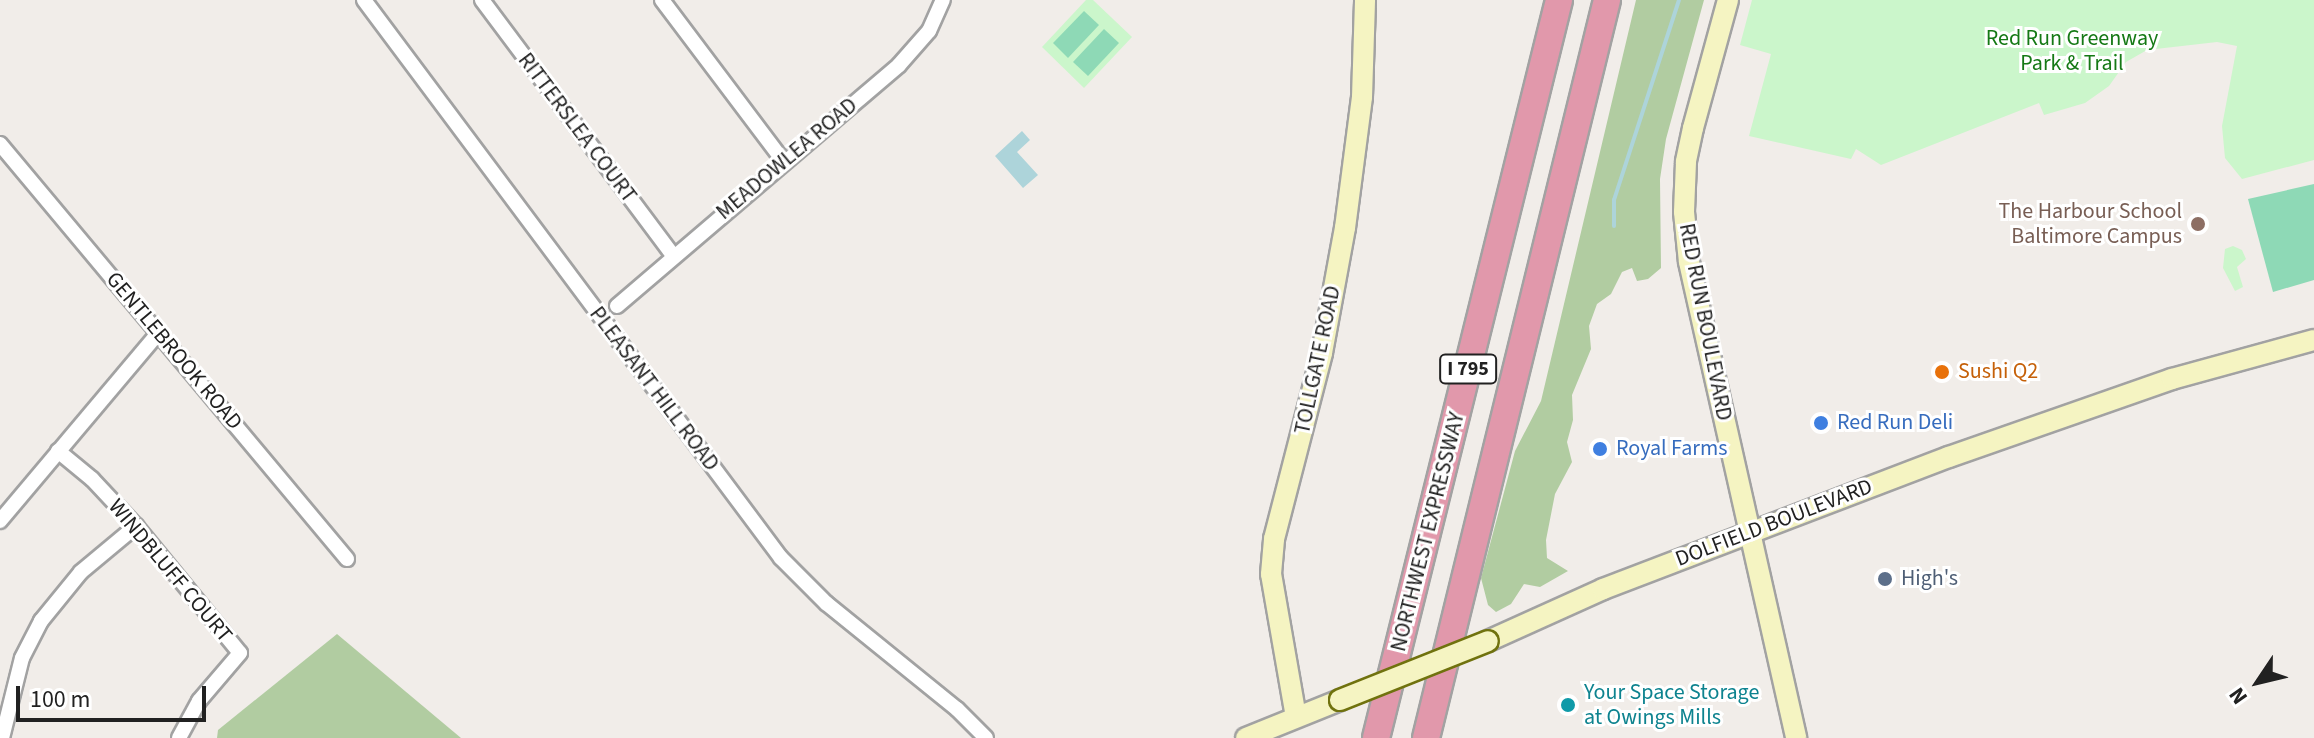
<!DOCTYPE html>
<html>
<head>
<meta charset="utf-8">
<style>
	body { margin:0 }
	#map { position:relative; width:2314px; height:738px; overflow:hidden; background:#f1ede9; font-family:"Source Sans 3",sans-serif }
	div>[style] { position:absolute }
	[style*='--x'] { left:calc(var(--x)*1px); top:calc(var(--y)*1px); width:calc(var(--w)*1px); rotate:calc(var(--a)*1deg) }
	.forest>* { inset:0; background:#b1cca1 }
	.park>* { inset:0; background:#cbf6cb }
	.pitch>* { inset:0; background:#8ed9b6 }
	.water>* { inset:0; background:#add4da }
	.stream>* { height:4px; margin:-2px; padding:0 2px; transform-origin:2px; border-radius:2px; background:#add4da }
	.roads { filter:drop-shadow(2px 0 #a2a2a2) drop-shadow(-2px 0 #a2a2a2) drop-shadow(0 2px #a2a2a2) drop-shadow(0 -2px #a2a2a2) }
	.street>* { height:14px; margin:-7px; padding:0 7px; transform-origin:7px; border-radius:7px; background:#fff }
	.secondary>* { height:20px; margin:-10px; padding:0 10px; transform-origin:10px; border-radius:10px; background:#f5f4c2 }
	.highway>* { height:26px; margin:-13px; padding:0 13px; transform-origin:13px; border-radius:13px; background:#e198ab }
	.bridges { filter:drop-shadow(2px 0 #70720e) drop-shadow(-2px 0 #70720e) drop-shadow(0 2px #70720e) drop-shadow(0 -2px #70720e) }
	.secondary-bridge>* { height:20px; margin:-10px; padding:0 10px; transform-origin:10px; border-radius:10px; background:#f5f4c2 }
	.dots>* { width:22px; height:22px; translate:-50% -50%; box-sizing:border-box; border:4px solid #fff; border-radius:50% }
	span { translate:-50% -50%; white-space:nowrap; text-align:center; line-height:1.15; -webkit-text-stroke:6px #fff; paint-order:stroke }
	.shield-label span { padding:2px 6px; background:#fff; border:2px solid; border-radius:6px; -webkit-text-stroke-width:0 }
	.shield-label { font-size:20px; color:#212121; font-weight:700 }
	.park-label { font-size:22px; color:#157915 }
	.street-label { font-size:22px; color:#212121 }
	.education-label { font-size:22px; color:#785e54 }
	.right { translate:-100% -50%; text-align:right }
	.food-label { font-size:22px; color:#c56008 }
	.left { translate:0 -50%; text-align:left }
	.shop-label { font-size:22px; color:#366cbe }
	.service-label { font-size:22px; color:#4e5e75 }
	.culture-label { font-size:22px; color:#0d838f }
	.north { position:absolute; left:2218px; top:642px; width:80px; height:80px; -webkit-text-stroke:6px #fff; paint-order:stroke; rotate:235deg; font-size:22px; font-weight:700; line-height:32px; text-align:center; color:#212121 }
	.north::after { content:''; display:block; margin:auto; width:28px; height:36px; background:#212121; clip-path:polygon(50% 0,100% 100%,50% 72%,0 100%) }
	.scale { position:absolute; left:16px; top:686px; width:190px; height:36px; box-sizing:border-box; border:4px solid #212121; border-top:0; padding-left:10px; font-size:24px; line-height:28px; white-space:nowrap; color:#212121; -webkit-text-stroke:6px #fff; paint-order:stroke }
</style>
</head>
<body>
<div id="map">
	<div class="forest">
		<div style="clip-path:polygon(1636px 0,1704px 0,1666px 139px,1660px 179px,1661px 268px,1648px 279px,1637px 281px,1632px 268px,1622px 272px,1611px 294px,1597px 304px,1589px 326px,1591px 349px,1572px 395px,1573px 420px,1567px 442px,1572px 462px,1555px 494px,1546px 540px,1547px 558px,1568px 571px,1540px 587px,1524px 584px,1511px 604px,1496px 612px,1488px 605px,1481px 578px,1515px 451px,1541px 401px)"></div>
		<div style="clip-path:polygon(337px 634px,461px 738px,217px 738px,218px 730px)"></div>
	</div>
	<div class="park">
		<div style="clip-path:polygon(1086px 0,1093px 0,1132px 37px,1084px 88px,1042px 47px)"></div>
		<div style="clip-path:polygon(1752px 0,2314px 0,2314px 160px,2242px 179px,2225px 158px,2222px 126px,2237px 46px,2217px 42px,2147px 50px,2126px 62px,2109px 86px,2085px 103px,2044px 115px,2039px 103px,1881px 165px,1856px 149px,1851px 159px,1749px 136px,1771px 54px,1740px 45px)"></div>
		<div style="clip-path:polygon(2233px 246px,2242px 250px,2246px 259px,2237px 267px,2243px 287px,2235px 291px,2223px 268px,2225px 249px)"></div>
	</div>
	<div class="pitch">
		<div style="clip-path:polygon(1084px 11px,1099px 25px,1068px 58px,1053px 43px)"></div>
		<div style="clip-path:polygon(1104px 29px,1119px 43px,1088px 76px,1073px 62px)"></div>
		<div style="clip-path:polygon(2314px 184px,2314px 280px,2273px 292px,2248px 199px)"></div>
	</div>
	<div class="water">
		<div style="clip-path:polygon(1022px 131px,1030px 140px,1017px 152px,1038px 175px,1023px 188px,995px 156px)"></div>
	</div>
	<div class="stream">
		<div style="--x:1614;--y:226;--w:26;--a:-90"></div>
		<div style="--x:1614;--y:200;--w:210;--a:-72"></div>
	</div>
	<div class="roads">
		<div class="street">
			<div style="--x:364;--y:0;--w:697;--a:53.23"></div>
			<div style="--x:781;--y:558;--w:64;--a:45"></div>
			<div style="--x:826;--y:603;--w:169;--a:39"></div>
			<div style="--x:957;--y:709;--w:41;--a:45"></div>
			<div style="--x:482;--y:0;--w:319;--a:53.2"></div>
			<div style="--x:662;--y:0;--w:203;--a:53"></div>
			<div style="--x:0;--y:144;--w:541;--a:50.1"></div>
			<div style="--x:617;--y:306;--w:371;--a:-40.5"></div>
			<div style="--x:899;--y:65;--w:45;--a:-48.6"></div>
			<div style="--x:929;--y:31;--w:34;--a:-66"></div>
			<div style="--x:58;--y:451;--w:44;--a:39.5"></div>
			<div style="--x:92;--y:479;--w:64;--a:46.9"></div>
			<div style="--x:136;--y:526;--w:164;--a:50.7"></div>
			<div style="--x:240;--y:653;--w:63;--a:130.5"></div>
			<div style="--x:199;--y:701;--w:42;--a:118.4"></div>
			<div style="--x:0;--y:521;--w:247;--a:-49.9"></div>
			<div style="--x:2;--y:738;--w:82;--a:-76"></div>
			<div style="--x:22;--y:658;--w:42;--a:-62.8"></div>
			<div style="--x:41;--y:621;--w:63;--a:-50.8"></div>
			<div style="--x:81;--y:572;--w:72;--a:-39.9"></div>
		</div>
		<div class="secondary">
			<div style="--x:1728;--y:0;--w:133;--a:105.3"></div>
			<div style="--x:1693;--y:128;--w:35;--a:102"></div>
			<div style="--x:1686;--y:162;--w:50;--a:92.3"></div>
			<div style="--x:1684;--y:212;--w:50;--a:84.3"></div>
			<div style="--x:1689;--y:262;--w:488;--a:77.3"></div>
			<div style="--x:1488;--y:641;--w:126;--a:-24.3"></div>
			<div style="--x:1603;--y:589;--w:370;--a:-20.9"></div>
			<div style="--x:1949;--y:457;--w:236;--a:-19.3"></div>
			<div style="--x:2172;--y:379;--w:147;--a:-15.4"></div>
			<div style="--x:1296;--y:717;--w:145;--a:-99.9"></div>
			<div style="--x:1271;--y:574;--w:35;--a:-85"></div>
			<div style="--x:1274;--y:539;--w:192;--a:-75.5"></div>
			<div style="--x:1322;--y:353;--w:127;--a:-79.6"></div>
			<div style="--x:1345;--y:228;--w:132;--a:-82.6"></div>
			<div style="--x:1362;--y:97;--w:97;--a:-88.2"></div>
			<div style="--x:1246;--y:738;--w:101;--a:-22"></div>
		</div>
		<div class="highway">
			<div style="--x:1376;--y:738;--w:760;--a:-76.07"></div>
			<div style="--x:1426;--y:738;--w:760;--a:-76.22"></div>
		</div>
	</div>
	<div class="bridges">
		<div class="secondary-bridge">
			<div style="--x:1340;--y:700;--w:159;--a:-21.7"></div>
		</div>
	</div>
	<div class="dots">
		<div style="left:2198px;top:224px;background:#8d6e63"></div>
		<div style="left:1942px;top:372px;background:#e8710a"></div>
		<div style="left:1821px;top:423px;background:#3f7fe0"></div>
		<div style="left:1600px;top:449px;background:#3f7fe0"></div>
		<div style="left:1885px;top:579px;background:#5c6f8a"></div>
		<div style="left:1568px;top:705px;background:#0f9aa8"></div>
	</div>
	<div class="shield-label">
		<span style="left:1468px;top:369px">I 795</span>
	</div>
	<div class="park-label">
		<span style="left:2072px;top:51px">Red Run Greenway<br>Park &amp; Trail</span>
	</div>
	<div class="street-label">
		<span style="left:577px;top:128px;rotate:53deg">RITTERSLEA COURT</span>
		<span style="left:787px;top:159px;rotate:-40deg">MEADOWLEA ROAD</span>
		<span style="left:1705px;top:322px;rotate:79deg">RED RUN BOULEVARD</span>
		<span style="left:174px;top:351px;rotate:50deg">GENTLEBROOK ROAD</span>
		<span style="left:1318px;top:360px;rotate:-78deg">TOLLGATE ROAD</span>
		<span style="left:654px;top:389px;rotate:53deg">PLEASANT HILL ROAD</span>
		<span style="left:1774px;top:523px;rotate:-21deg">DOLFIELD BOULEVARD</span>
		<span style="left:1428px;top:532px;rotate:-76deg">NORTHWEST EXPRESSWAY</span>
		<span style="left:170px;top:571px;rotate:50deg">WINDBLUFF COURT</span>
	</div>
	<div class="education-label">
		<span class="right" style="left:2182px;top:224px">The Harbour School<br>Baltimore Campus</span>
	</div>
	<div class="food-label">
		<span class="left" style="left:1958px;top:372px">Sushi Q2</span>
	</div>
	<div class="shop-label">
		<span class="left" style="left:1837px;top:423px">Red Run Deli</span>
		<span class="left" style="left:1616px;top:449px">Royal Farms</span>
	</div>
	<div class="service-label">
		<span class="left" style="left:1901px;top:579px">High's</span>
	</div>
	<div class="culture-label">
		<span class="left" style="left:1584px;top:705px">Your Space Storage<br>at Owings Mills</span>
	</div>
	<div class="north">N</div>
	<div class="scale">100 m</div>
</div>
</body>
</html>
